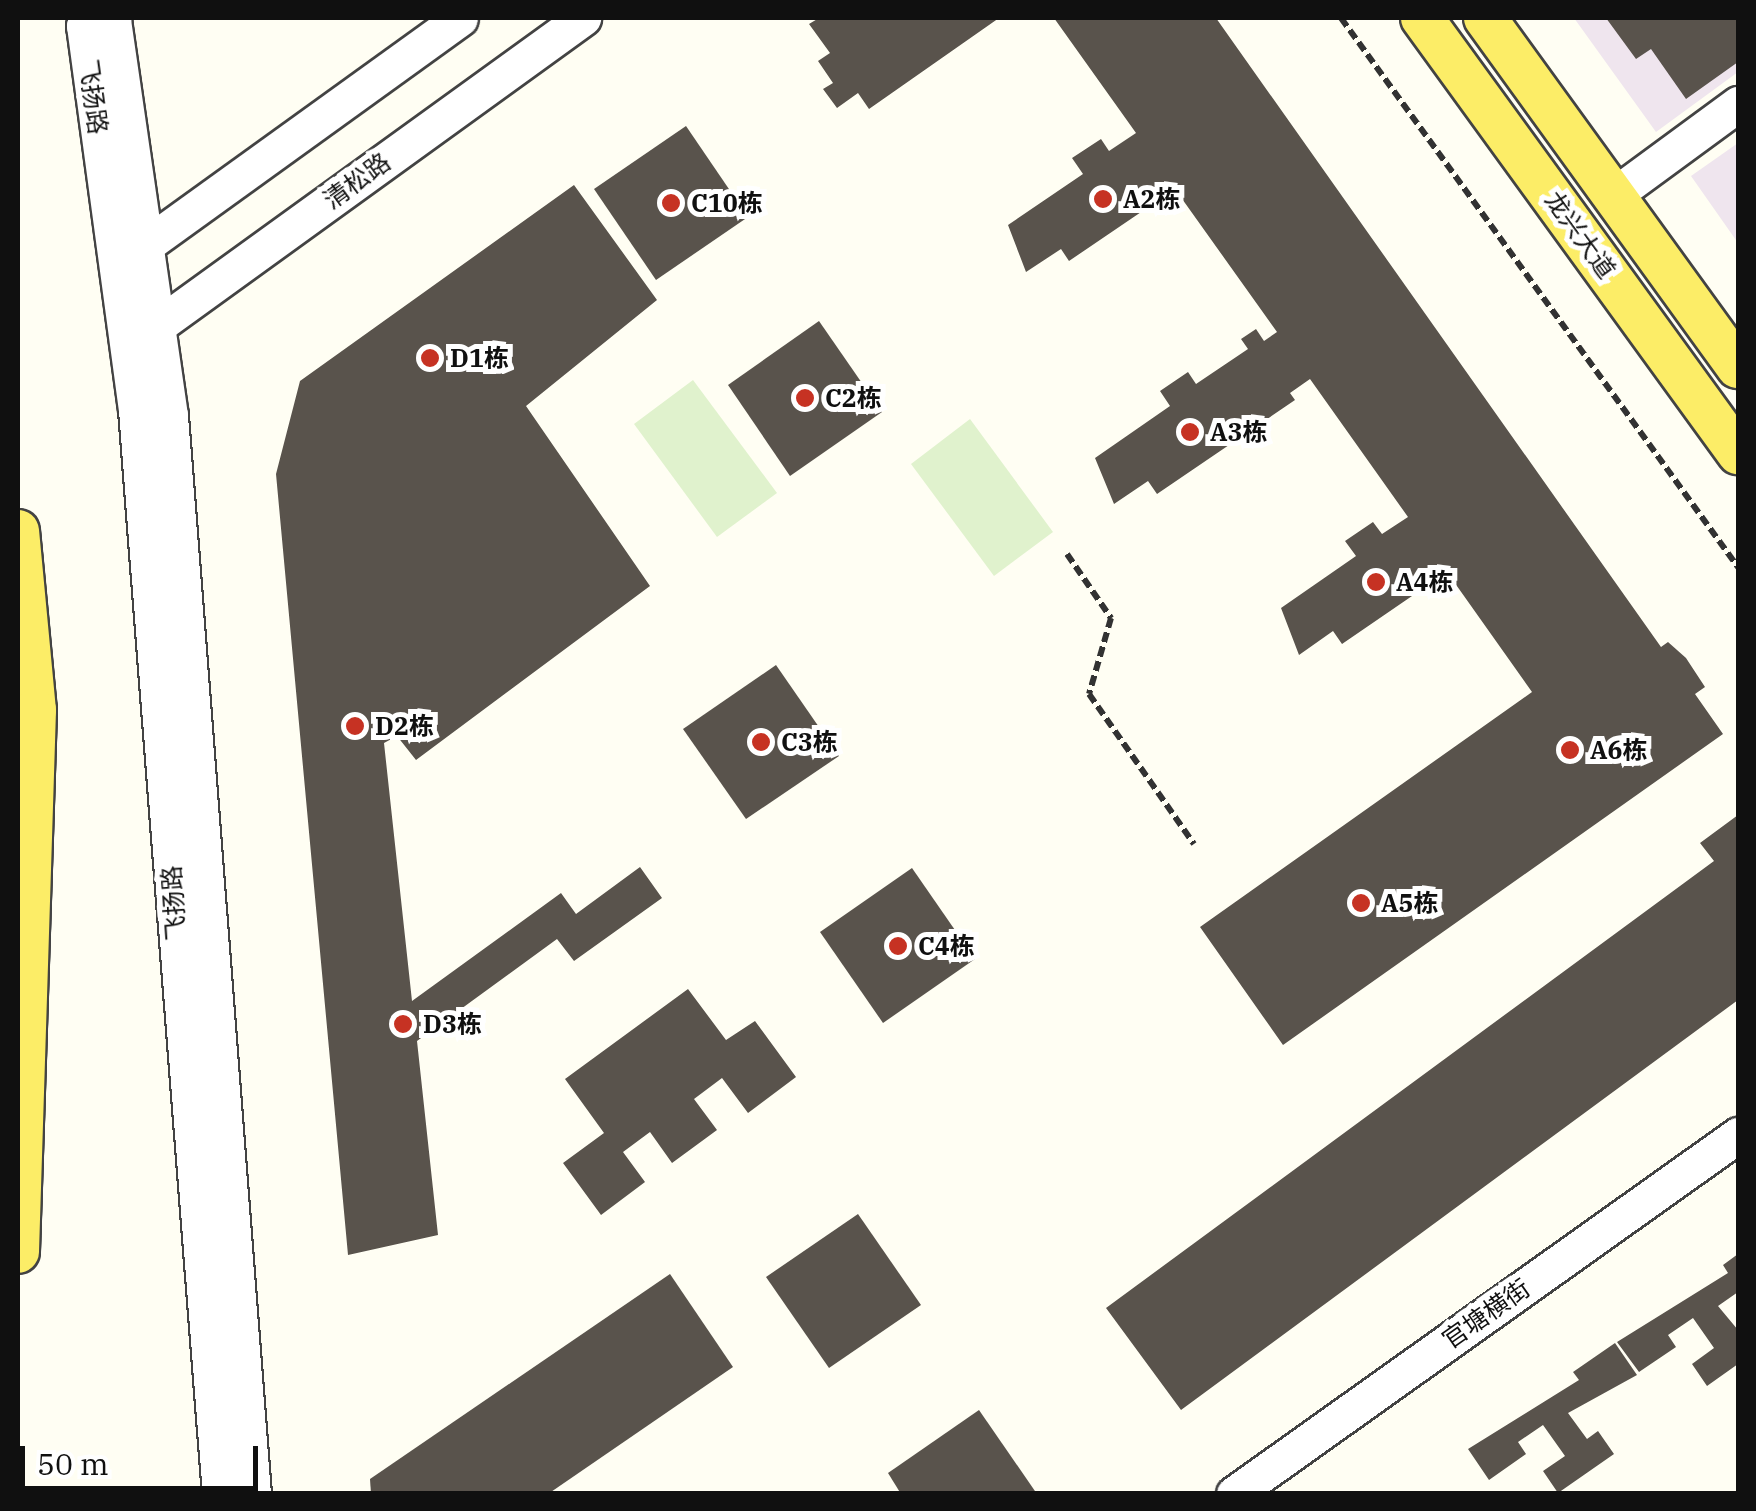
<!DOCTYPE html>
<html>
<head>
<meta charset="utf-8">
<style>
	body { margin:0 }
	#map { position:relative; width:1756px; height:1511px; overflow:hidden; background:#fffef3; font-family:"IBM Plex Serif","Noto Sans SC",serif }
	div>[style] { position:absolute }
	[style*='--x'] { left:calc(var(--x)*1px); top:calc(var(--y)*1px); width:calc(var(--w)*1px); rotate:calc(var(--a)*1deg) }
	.industrial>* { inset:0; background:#efe5ee }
	.pitch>* { inset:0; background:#e0f2cd }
	.building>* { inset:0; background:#59534c }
	.path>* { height:6px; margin-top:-3px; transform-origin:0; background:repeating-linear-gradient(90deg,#323232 0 10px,transparent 0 15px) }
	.roads { filter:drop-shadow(2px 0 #434343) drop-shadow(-2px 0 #434343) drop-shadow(0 2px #434343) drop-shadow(0 -2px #434343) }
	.minor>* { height:35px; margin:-17.5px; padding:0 17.5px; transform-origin:17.5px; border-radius:17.5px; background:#fff }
	.major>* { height:42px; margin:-21px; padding:0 21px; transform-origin:21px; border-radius:21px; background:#fced67 }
	.dots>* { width:28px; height:28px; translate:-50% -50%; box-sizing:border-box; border:5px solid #fff; border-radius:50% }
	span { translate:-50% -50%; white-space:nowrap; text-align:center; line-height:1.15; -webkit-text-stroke:10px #fff; paint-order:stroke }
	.street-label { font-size:25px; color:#101010 }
	.poi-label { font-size:25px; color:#101010; font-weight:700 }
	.left { translate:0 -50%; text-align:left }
	.frame { position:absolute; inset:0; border:20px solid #101010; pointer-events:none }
	.scale { position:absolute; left:20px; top:1446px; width:238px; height:45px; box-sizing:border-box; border:5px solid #101010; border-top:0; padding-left:12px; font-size:30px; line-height:35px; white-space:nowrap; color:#101010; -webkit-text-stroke:8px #fff; paint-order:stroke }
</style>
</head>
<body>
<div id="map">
	<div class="industrial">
		<div style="clip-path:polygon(1574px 18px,1738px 18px,1738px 72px,1656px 132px)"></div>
		<div style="clip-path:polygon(1738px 143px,1738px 243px,1691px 176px)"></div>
	</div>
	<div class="pitch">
		<div style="clip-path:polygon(693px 380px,777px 493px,717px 537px,634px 424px)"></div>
		<div style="clip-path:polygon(970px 419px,1053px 532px,994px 576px,911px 464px)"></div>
	</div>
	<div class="building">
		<div style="clip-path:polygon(819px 18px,999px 18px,869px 109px,858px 93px,837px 108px,823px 89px,833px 83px,818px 61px,830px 53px,809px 24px)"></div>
		<div style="clip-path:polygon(1054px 18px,1216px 18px,1661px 647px,1668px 642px,1686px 658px,1705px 687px,1695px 694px,1723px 734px,1283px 1045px,1200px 927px,1532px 692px,1447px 572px,1342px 644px,1333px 631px,1299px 655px,1281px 608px,1356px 556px,1345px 541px,1373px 522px,1382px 534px,1408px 517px,1310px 379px,1290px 393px,1295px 400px,1157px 494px,1148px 481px,1114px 504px,1095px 458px,1170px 406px,1160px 391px,1188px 372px,1196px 384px,1248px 349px,1241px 339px,1256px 329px,1264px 341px,1277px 332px,1175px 189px,1069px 261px,1061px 249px,1026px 272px,1008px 225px,1083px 174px,1072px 158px,1101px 139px,1109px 151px,1136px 133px)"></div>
		<div style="clip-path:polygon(1606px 18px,1738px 18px,1738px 62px,1686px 99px,1651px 49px,1636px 59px)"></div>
		<div style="clip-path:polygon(686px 126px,748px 217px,656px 280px,594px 189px)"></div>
		<div style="clip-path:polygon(574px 185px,657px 300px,526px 406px,650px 586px,416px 760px,397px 736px,384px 743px,412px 1001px,561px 893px,576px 914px,640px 867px,662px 898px,574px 961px,557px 939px,417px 1041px,438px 1235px,348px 1255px,276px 474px,300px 381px)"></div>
		<div style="clip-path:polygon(819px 321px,882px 412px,790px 476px,728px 385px)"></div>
		<div style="clip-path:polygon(776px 665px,839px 756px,746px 819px,683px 729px)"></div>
		<div style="clip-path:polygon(1738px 815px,1738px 1000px,1181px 1410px,1106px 1308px,1714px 861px,1700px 843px)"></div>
		<div style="clip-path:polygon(912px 868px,975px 959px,883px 1023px,820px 932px)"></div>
		<div style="clip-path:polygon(688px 989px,726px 1040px,755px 1021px,796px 1077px,748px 1113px,722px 1078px,694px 1099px,717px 1130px,672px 1163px,650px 1132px,623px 1152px,645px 1182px,601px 1215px,563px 1163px,604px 1133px,565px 1079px)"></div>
		<div style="clip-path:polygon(858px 1214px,921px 1305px,829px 1368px,766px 1277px)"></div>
		<div style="clip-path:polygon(1738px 1254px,1738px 1292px,1718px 1306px,1738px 1330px,1738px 1364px,1707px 1386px,1692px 1364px,1714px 1348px,1693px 1318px,1668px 1335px,1676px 1347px,1639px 1372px,1617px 1342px,1728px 1273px,1723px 1265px)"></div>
		<div style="clip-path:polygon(670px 1274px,733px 1367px,548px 1494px,371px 1494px,370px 1479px)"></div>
		<div style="clip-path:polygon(1615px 1343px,1637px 1375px,1568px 1413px,1587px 1439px,1598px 1431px,1614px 1454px,1558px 1493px,1543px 1471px,1565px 1456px,1543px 1425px,1518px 1442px,1526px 1454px,1489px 1480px,1468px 1449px,1579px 1380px,1573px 1372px)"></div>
		<div style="clip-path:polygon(979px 1410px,1037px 1494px,901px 1494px,888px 1473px)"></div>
	</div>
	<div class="path">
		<div style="--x:1341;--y:18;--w:678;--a:54.13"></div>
		<div style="--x:1067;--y:554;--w:78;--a:55.5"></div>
		<div style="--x:1111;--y:618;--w:79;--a:106.1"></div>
		<div style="--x:1089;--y:694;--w:183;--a:55"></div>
	</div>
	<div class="roads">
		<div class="minor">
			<div style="--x:1614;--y:195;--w:154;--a:-36.3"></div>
			<div style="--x:129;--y:257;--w:408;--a:-35.8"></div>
			<div style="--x:141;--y:328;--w:16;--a:-7"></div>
			<div style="--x:157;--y:326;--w:526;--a:-35.87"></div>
			<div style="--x:220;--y:1494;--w:1087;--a:-94.43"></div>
			<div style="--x:136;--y:410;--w:388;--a:-97.7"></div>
			<div style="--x:84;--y:26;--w:30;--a:-12"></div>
			<div style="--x:113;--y:20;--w:400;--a:81.8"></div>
			<div style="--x:170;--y:416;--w:1081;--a:85.6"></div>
			<div style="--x:1234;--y:1494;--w:619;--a:-35.46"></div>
		</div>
		<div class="major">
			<div style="--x:1422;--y:18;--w:538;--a:54"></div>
			<div style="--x:1485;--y:18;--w:431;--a:54.1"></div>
			<div style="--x:18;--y:531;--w:180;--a:84.6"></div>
			<div style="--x:35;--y:710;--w:542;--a:91.8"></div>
		</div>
	</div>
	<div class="dots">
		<div style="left:1103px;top:199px;background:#c63223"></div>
		<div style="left:671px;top:203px;background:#c63223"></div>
		<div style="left:430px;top:358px;background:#c63223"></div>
		<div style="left:805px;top:398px;background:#c63223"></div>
		<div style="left:1190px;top:432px;background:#c63223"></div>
		<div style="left:1376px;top:582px;background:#c63223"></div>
		<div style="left:355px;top:726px;background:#c63223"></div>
		<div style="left:761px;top:742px;background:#c63223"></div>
		<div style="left:1570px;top:750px;background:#c63223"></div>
		<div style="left:1361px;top:903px;background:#c63223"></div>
		<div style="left:898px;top:946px;background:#c63223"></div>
		<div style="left:403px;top:1024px;background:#c63223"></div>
	</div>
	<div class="street-label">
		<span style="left:93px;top:97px;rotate:82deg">飞扬路</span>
		<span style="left:357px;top:181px;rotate:-36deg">清松路</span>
		<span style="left:1580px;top:235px;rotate:54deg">龙兴大道</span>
		<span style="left:174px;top:903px;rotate:-94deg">飞扬路</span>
		<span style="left:1486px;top:1314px;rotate:-35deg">官塘横街</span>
	</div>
	<div class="poi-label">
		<span class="left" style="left:1123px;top:199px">A2栋</span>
		<span class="left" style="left:691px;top:203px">C10栋</span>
		<span class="left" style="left:450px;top:358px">D1栋</span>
		<span class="left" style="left:825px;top:398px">C2栋</span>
		<span class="left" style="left:1210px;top:432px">A3栋</span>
		<span class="left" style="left:1396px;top:582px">A4栋</span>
		<span class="left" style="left:375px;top:726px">D2栋</span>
		<span class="left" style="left:781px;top:742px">C3栋</span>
		<span class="left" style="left:1590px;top:750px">A6栋</span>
		<span class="left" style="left:1381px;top:903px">A5栋</span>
		<span class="left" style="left:918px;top:946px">C4栋</span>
		<span class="left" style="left:423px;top:1024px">D3栋</span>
	</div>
	<div class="frame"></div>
	<div class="scale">50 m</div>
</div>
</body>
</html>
